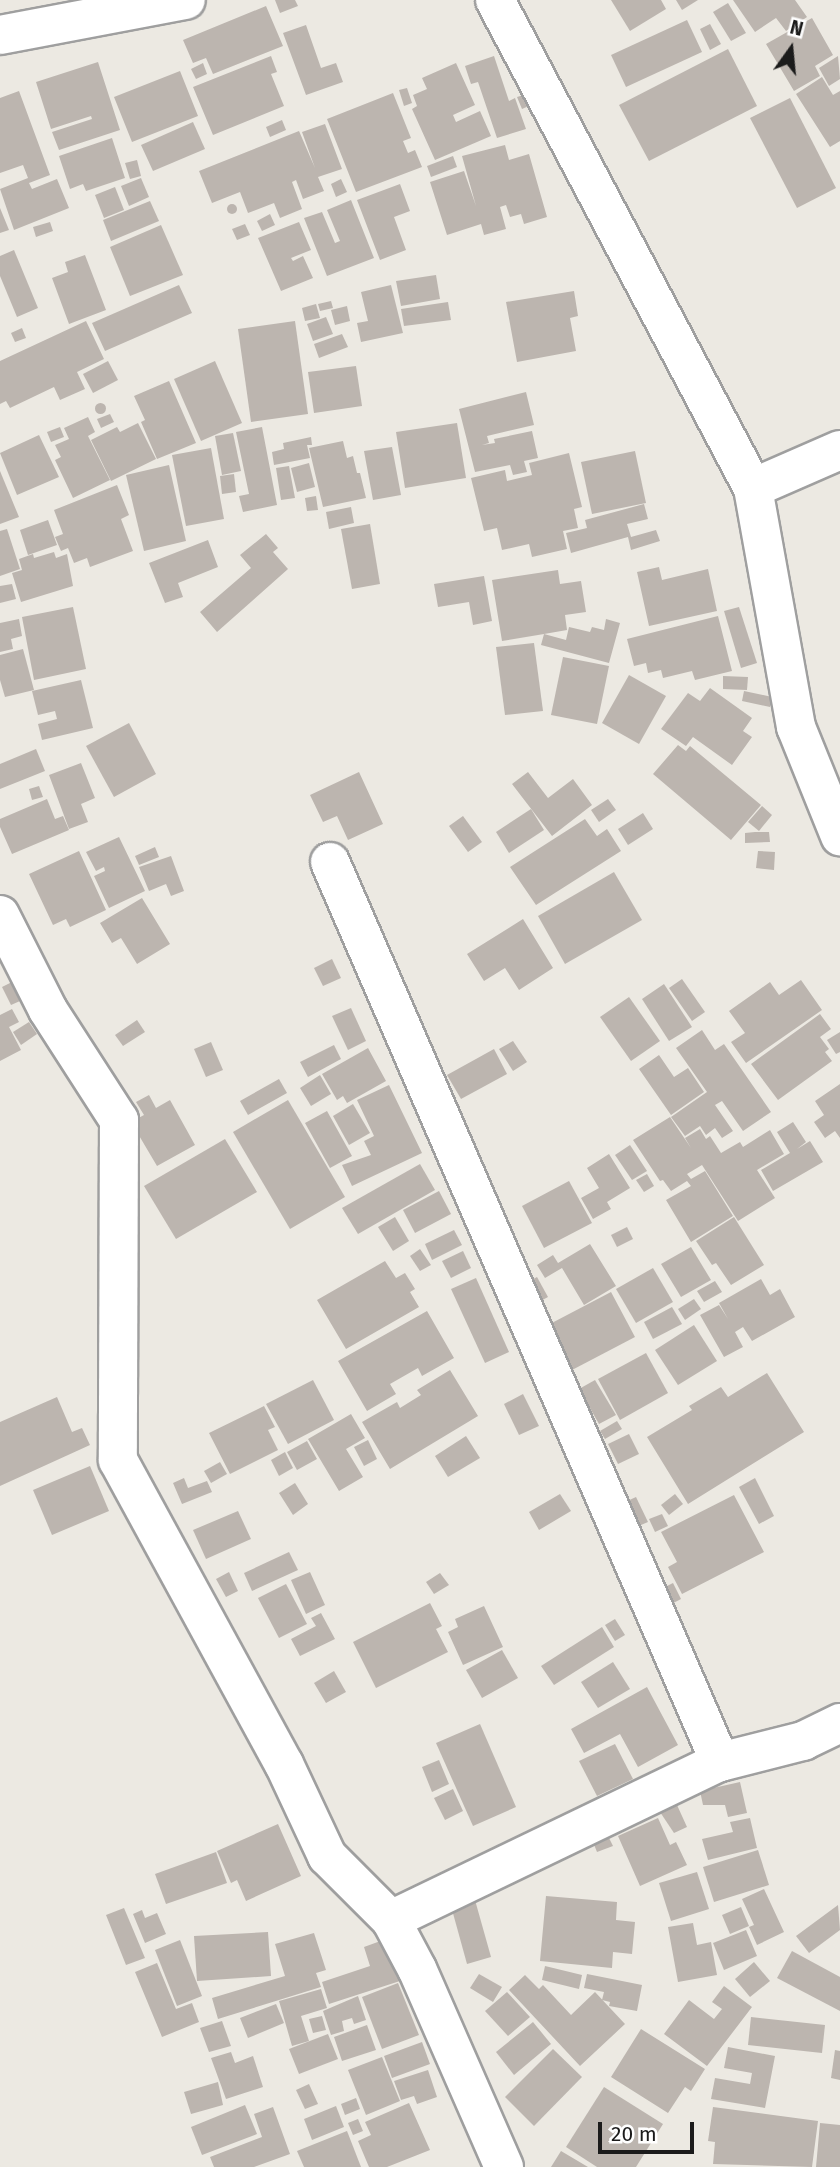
<!DOCTYPE html>
<html>
<head>
<meta charset="utf-8">
<style>
	body { margin:0 }
	#map { position:relative; width:840px; height:2167px; overflow:hidden; background:#ece9e2; font-family:"Fira Sans",sans-serif }
	div>[style] { position:absolute }
	[style*='--x'] { left:calc(var(--x)*1px); top:calc(var(--y)*1px); width:calc(var(--w)*1px); rotate:calc(var(--a)*1deg) }
	.building>* { inset:0; background:#bcb5af }
	.round { border-radius:50% }
	.roads { filter:drop-shadow(2px 0 #9f9f9f) drop-shadow(-2px 0 #9f9f9f) drop-shadow(0 2px #9f9f9f) drop-shadow(0 -2px #9f9f9f) }
	.minor>* { height:38px; margin:-19px; padding:0 19px; transform-origin:19px; border-radius:19px; background:#fff }
	span { translate:-50% -50%; white-space:nowrap; text-align:center; line-height:1.15; -webkit-text-stroke:7px #fff; paint-order:stroke }
	.north { position:absolute; left:756px; top:14px; width:70px; height:70px; -webkit-text-stroke:5px #fff; paint-order:stroke; rotate:15deg; font-size:19px; font-weight:700; line-height:28px; text-align:center; color:#1b1b1b }
	.north::after { content:''; display:block; margin:auto; width:24px; height:32px; background:#1b1b1b; clip-path:polygon(50% 0,100% 100%,50% 72%,0 100%) }
	.scale { position:absolute; left:598px; top:2122px; width:96px; height:32px; box-sizing:border-box; border:4px solid #1b1b1b; border-top:0; padding-left:9px; font-size:21px; line-height:24px; white-space:nowrap; color:#1b1b1b; -webkit-text-stroke:5px #fff; paint-order:stroke }
</style>
</head>
<body>
<div id="map">
	<div class="building">
		<div style="clip-path:polygon(275px 0,295px 0,298px 6px,280px 13px)"></div>
		<div style="clip-path:polygon(611px 0,661px 0,666px 9px,630px 31px)"></div>
		<div style="clip-path:polygon(676px 0,698px 0,682px 10px)"></div>
		<div style="clip-path:polygon(733px 0,795px 0,807px 17px,786px 31px,776px 18px,755px 32px)"></div>
		<div style="clip-path:polygon(728px 3px,746px 33px,731px 41px,713px 12px)"></div>
		<div style="clip-path:polygon(266px 6px,283px 46px,213px 74px,206px 58px,193px 63px,183px 40px)"></div>
		<div style="clip-path:polygon(812px 18px,833px 55px,815px 66px,820px 76px,794px 91px,766px 44px)"></div>
		<div style="clip-path:polygon(687px 20px,702px 52px,626px 87px,611px 55px)"></div>
		<div style="clip-path:polygon(710px 24px,721px 44px,710px 50px,700px 29px)"></div>
		<div style="clip-path:polygon(306px 25px,321px 68px,336px 63px,343px 82px,306px 95px,283px 33px)"></div>
		<div style="clip-path:polygon(728px 49px,757px 106px,649px 161px,619px 105px)"></div>
		<div style="clip-path:polygon(271px 56px,277px 72px,271px 74px,284px 106px,213px 135px,193px 87px)"></div>
		<div style="clip-path:polygon(494px 56px,509px 101px,515px 98px,526px 129px,497px 138px,478px 82px,471px 84px,465px 66px)"></div>
		<div style="clip-path:polygon(838px 56px,840px 79px,829px 86px,819px 68px)"></div>
		<div style="clip-path:polygon(98px 62px,120px 130px,59px 150px,52px 132px,92px 119px,91px 116px,51px 129px,36px 82px)"></div>
		<div style="clip-path:polygon(203px 63px,207px 74px,196px 79px,191px 69px)"></div>
		<div style="clip-path:polygon(456px 63px,475px 105px,453px 115px,456px 122px,480px 111px,491px 136px,435px 160px,412px 109px,417px 106px,413px 95px,427px 89px,422px 78px)"></div>
		<div style="clip-path:polygon(180px 71px,198px 116px,132px 142px,114px 97px)"></div>
		<div style="clip-path:polygon(822px 77px,833px 95px,840px 91px,840px 141px,830px 147px,796px 94px)"></div>
		<div style="clip-path:polygon(407px 88px,412px 103px,404px 106px,399px 90px)"></div>
		<div style="clip-path:polygon(19px 91px,50px 175px,29px 183px,32px 189px,57px 179px,69px 208px,14px 230px,0 189px,28px 178px,23px 165px,0 173px,0 98px)"></div>
		<div style="clip-path:polygon(393px 93px,411px 138px,403px 141px,408px 153px,415px 150px,422px 167px,356px 192px,327px 119px)"></div>
		<div style="clip-path:polygon(527px 94px,531px 105px,522px 109px,517px 97px)"></div>
		<div style="clip-path:polygon(790px 98px,836px 188px,797px 208px,750px 118px)"></div>
		<div style="clip-path:polygon(282px 120px,286px 130px,270px 137px,266px 127px)"></div>
		<div style="clip-path:polygon(193px 122px,205px 149px,153px 171px,141px 145px)"></div>
		<div style="clip-path:polygon(325px 124px,342px 169px,318px 177px,324px 191px,303px 199px,296px 180px,292px 182px,302px 209px,280px 218px,274px 203px,248px 213px,240px 192px,212px 203px,199px 171px,299px 131px,315px 168px,302px 132px)"></div>
		<div style="clip-path:polygon(112px 138px,125px 178px,86px 191px,83px 184px,70px 189px,59px 156px)"></div>
		<div style="clip-path:polygon(505px 145px,509px 160px,529px 154px,547px 217px,524px 224px,521px 214px,510px 217px,506px 205px,500px 207px,506px 229px,484px 235px,481px 224px,447px 235px,430px 182px,464px 171px,476px 206px,462px 156px)"></div>
		<div style="clip-path:polygon(453px 156px,457px 167px,431px 177px,427px 166px)"></div>
		<div style="clip-path:polygon(137px 160px,141px 176px,130px 179px,125px 163px)"></div>
		<div style="clip-path:polygon(141px 178px,149px 197px,129px 206px,121px 186px)"></div>
		<div style="clip-path:polygon(341px 179px,347px 192px,336px 197px,331px 184px)"></div>
		<div style="clip-path:polygon(400px 184px,410px 211px,394px 217px,406px 250px,380px 260px,357px 200px)"></div>
		<div style="clip-path:polygon(115px 187px,124px 210px,104px 218px,95px 195px)"></div>
		<div style="clip-path:polygon(351px 200px,374px 258px,327px 276px,304px 218px,322px 212px,335px 243px,340px 241px,327px 210px)"></div>
		<div style="clip-path:polygon(150px 201px,159px 221px,111px 241px,103px 220px)"></div>
		<div class="round" style="left:227px;top:204px;width:10px;height:10px"></div>
		<div style="clip-path:polygon(0 208px,9px 230px,0 233px)"></div>
		<div style="clip-path:polygon(270px 214px,275px 225px,262px 231px,257px 221px)"></div>
		<div style="clip-path:polygon(50px 222px,53px 231px,36px 237px,33px 227px)"></div>
		<div style="clip-path:polygon(299px 222px,311px 250px,291px 258px,293px 261px,303px 256px,313px 278px,281px 291px,258px 238px)"></div>
		<div style="clip-path:polygon(245px 224px,250px 235px,237px 240px,232px 229px)"></div>
		<div style="clip-path:polygon(161px 225px,183px 275px,130px 296px,110px 247px)"></div>
		<div style="clip-path:polygon(14px 250px,38px 308px,17px 317px,0 276px,0 256px)"></div>
		<div style="clip-path:polygon(85px 255px,106px 310px,69px 324px,52px 278px,68px 272px,65px 262px)"></div>
		<div style="clip-path:polygon(436px 275px,440px 299px,401px 306px,396px 281px)"></div>
		<div style="clip-path:polygon(179px 285px,192px 313px,105px 351px,92px 323px)"></div>
		<div style="clip-path:polygon(391px 285px,403px 333px,361px 342px,357px 323px,368px 321px,361px 292px)"></div>
		<div style="clip-path:polygon(574px 291px,578px 316px,570px 318px,576px 351px,517px 362px,506px 302px)"></div>
		<div style="clip-path:polygon(331px 301px,333px 308px,320px 311px,318px 304px)"></div>
		<div style="clip-path:polygon(448px 302px,451px 320px,404px 326px,401px 309px)"></div>
		<div style="clip-path:polygon(316px 304px,320px 318px,305px 321px,302px 308px)"></div>
		<div style="clip-path:polygon(347px 306px,350px 321px,335px 325px,331px 310px)"></div>
		<div style="clip-path:polygon(326px 317px,333px 334px,313px 341px,307px 324px)"></div>
		<div style="clip-path:polygon(86px 321px,104px 359px,77px 372px,85px 389px,60px 400px,54px 387px,10px 408px,6px 401px,0 404px,0 361px)"></div>
		<div style="clip-path:polygon(295px 321px,308px 414px,251px 422px,238px 329px)"></div>
		<div style="clip-path:polygon(22px 328px,26px 338px,15px 342px,11px 333px)"></div>
		<div style="clip-path:polygon(342px 334px,348px 347px,319px 358px,314px 344px)"></div>
		<div style="clip-path:polygon(108px 361px,118px 380px,93px 393px,83px 374px)"></div>
		<div style="clip-path:polygon(215px 361px,242px 423px,201px 441px,174px 379px)"></div>
		<div style="clip-path:polygon(356px 366px,362px 406px,314px 413px,308px 372px)"></div>
		<div style="clip-path:polygon(169px 381px,196px 443px,157px 459px,141px 422px,145px 420px,134px 396px)"></div>
		<div style="clip-path:polygon(526px 392px,534px 425px,487px 436px,489px 443px,482px 445px,495px 443px,494px 439px,532px 431px,538px 458px,524px 461px,527px 472px,513px 475px,510px 465px,475px 472px,459px 409px)"></div>
		<div class="round" style="left:94.5px;top:402.5px;width:11px;height:11px"></div>
		<div style="clip-path:polygon(110px 414px,114px 422px,101px 428px,97px 419px)"></div>
		<div style="clip-path:polygon(88px 417px,95px 432px,88px 436px,110px 480px,73px 498px,55px 460px,61px 457px,55px 445px,69px 439px,64px 428px)"></div>
		<div style="clip-path:polygon(138px 423px,156px 459px,111px 481px,91px 440px,117px 427px,120px 432px)"></div>
		<div style="clip-path:polygon(457px 423px,466px 478px,405px 488px,396px 432px)"></div>
		<div style="clip-path:polygon(60px 427px,64px 437px,51px 442px,47px 432px)"></div>
		<div style="clip-path:polygon(262px 427px,277px 505px,243px 512px,239px 496px,249px 494px,236px 432px)"></div>
		<div style="clip-path:polygon(233px 433px,241px 471px,222px 475px,215px 436px)"></div>
		<div style="clip-path:polygon(39px 435px,59px 477px,17px 495px,0 453px)"></div>
		<div style="clip-path:polygon(311px 437px,312px 445px,307px 445px,310px 458px,274px 465px,272px 452px,284px 449px,283px 443px)"></div>
		<div style="clip-path:polygon(343px 441px,347px 458px,353px 456px,357px 473px,360px 473px,366px 498px,323px 507px,309px 448px)"></div>
		<div style="clip-path:polygon(392px 447px,401px 495px,373px 500px,364px 451px)"></div>
		<div style="clip-path:polygon(211px 448px,224px 519px,186px 526px,172px 455px)"></div>
		<div style="clip-path:polygon(635px 451px,646px 503px,592px 514px,581px 462px)"></div>
		<div style="clip-path:polygon(569px 453px,582px 507px,574px 509px,578px 528px,563px 531px,567px 549px,532px 557px,529px 544px,502px 550px,497px 528px,484px 531px,471px 478px,505px 470px,507px 481px,532px 475px,529px 463px)"></div>
		<div style="clip-path:polygon(309px 463px,315px 487px,297px 492px,291px 468px)"></div>
		<div style="clip-path:polygon(169px 465px,186px 541px,144px 551px,126px 475px)"></div>
		<div style="clip-path:polygon(289px 466px,295px 498px,281px 500px,276px 468px)"></div>
		<div style="clip-path:polygon(0 471px,19px 517px,0 524px)"></div>
		<div style="clip-path:polygon(234px 474px,236px 492px,222px 494px,220px 476px)"></div>
		<div style="clip-path:polygon(117px 485px,129px 515px,121px 519px,133px 551px,90px 567px,87px 558px,74px 563px,68px 548px,61px 551px,55px 537px,63px 534px,54px 510px)"></div>
		<div style="clip-path:polygon(316px 496px,318px 510px,307px 511px,305px 498px)"></div>
		<div style="clip-path:polygon(644px 504px,648px 519px,627px 524px,631px 537px,656px 530px,660px 541px,631px 550px,628px 537px,571px 553px,566px 533px,587px 528px,585px 520px)"></div>
		<div style="clip-path:polygon(351px 507px,354px 523px,329px 529px,326px 512px)"></div>
		<div style="clip-path:polygon(48px 520px,57px 545px,28px 555px,20px 530px)"></div>
		<div style="clip-path:polygon(370px 524px,380px 584px,352px 589px,341px 529px)"></div>
		<div style="clip-path:polygon(7px 529px,20px 569px,0 576px,0 531px)"></div>
		<div style="clip-path:polygon(266px 534px,278px 548px,273px 552px,288px 569px,217px 632px,200px 612px,251px 568px,240px 555px)"></div>
		<div style="clip-path:polygon(208px 540px,218px 567px,178px 583px,183px 597px,165px 603px,149px 563px)"></div>
		<div style="clip-path:polygon(54px 552px,56px 558px,67px 554px,73px 586px,21px 602px,12px 573px,22px 570px,19px 559px,33px 554px,34px 558px)"></div>
		<div style="clip-path:polygon(659px 567px,662px 580px,708px 569px,717px 611px,649px 626px,637px 572px)"></div>
		<div style="clip-path:polygon(558px 570px,560px 584px,581px 581px,586px 612px,565px 615px,567px 630px,544px 634px,566px 640px,569px 627px,590px 632px,592px 627px,604px 630px,606px 619px,620px 623px,609px 663px,541px 645px,544px 634px,502px 641px,492px 580px)"></div>
		<div style="clip-path:polygon(484px 576px,492px 621px,473px 625px,469px 602px,438px 607px,434px 584px)"></div>
		<div style="clip-path:polygon(12px 584px,16px 599px,0 603px,0 586px)"></div>
		<div style="clip-path:polygon(73px 607px,86px 669px,34px 680px,22px 617px)"></div>
		<div style="clip-path:polygon(739px 607px,757px 663px,741px 668px,724px 611px)"></div>
		<div style="clip-path:polygon(718px 616px,732px 671px,695px 680px,692px 671px,663px 678px,661px 670px,648px 673px,646px 663px,634px 666px,627px 639px)"></div>
		<div style="clip-path:polygon(19px 619px,22px 636px,11px 639px,13px 649px,0 652px,0 623px)"></div>
		<div style="clip-path:polygon(534px 643px,543px 711px,505px 715px,496px 647px)"></div>
		<div style="clip-path:polygon(23px 649px,34px 690px,5px 697px,0 680px,0 655px)"></div>
		<div style="clip-path:polygon(563px 657px,609px 666px,597px 724px,551px 715px)"></div>
		<div style="clip-path:polygon(629px 675px,666px 696px,639px 744px,602px 723px)"></div>
		<div style="clip-path:polygon(723px 676px,748px 677px,747px 690px,723px 689px)"></div>
		<div style="clip-path:polygon(81px 680px,93px 728px,42px 740px,38px 724px,57px 719px,55px 711px,38px 715px,32px 691px)"></div>
		<div style="clip-path:polygon(710px 688px,752px 718px,743px 731px,752px 737px,732px 765px,693px 737px,686px 746px,661px 729px,688px 693px,700px 701px)"></div>
		<div style="clip-path:polygon(744px 691px,772px 697px,770px 707px,742px 701px)"></div>
		<div style="clip-path:polygon(129px 723px,156px 774px,114px 797px,86px 746px)"></div>
		<div style="clip-path:polygon(678px 745px,686px 751px,690px 746px,761px 805px,731px 840px,653px 774px)"></div>
		<div style="clip-path:polygon(36px 749px,45px 771px,0 789px,0 764px)"></div>
		<div style="clip-path:polygon(81px 763px,95px 798px,81px 804px,88px 822px,69px 829px,49px 775px)"></div>
		<div style="clip-path:polygon(359px 772px,383px 824px,348px 840px,337px 816px,323px 822px,310px 795px)"></div>
		<div style="clip-path:polygon(528px 772px,548px 798px,573px 779px,592px 805px,552px 836px,512px 784px)"></div>
		<div style="clip-path:polygon(39px 786px,43px 797px,32px 800px,29px 789px)"></div>
		<div style="clip-path:polygon(47px 799px,55px 819px,63px 816px,69px 830px,12px 854px,0 827px,0 819px)"></div>
		<div style="clip-path:polygon(608px 799px,616px 810px,599px 822px,591px 810px)"></div>
		<div style="clip-path:polygon(762px 806px,772px 815px,759px 831px,748px 822px)"></div>
		<div style="clip-path:polygon(531px 809px,544px 830px,509px 853px,496px 832px)"></div>
		<div style="clip-path:polygon(643px 813px,653px 829px,628px 845px,618px 829px)"></div>
		<div style="clip-path:polygon(463px 816px,482px 842px,468px 852px,449px 826px)"></div>
		<div style="clip-path:polygon(585px 819px,597px 836px,607px 829px,621px 851px,536px 905px,510px 867px)"></div>
		<div style="clip-path:polygon(755px 832px,769px 832px,770px 842px,745px 843px,745px 833px)"></div>
		<div style="clip-path:polygon(119px 837px,145px 891px,109px 908px,94px 876px,105px 871px,104px 867px,96px 871px,86px 852px)"></div>
		<div style="clip-path:polygon(155px 847px,159px 857px,139px 865px,135px 856px)"></div>
		<div style="clip-path:polygon(79px 851px,106px 910px,70px 927px,66px 919px,53px 925px,29px 874px)"></div>
		<div style="clip-path:polygon(758px 851px,775px 852px,774px 870px,756px 868px)"></div>
		<div style="clip-path:polygon(171px 856px,184px 891px,171px 896px,166px 884px,149px 891px,139px 867px)"></div>
		<div style="clip-path:polygon(614px 872px,642px 920px,565px 964px,538px 916px)"></div>
		<div style="clip-path:polygon(142px 898px,170px 944px,137px 964px,121px 938px,112px 943px,100px 923px)"></div>
		<div style="clip-path:polygon(523px 919px,553px 968px,519px 990px,505px 968px,484px 981px,467px 954px)"></div>
		<div style="clip-path:polygon(332px 959px,341px 978px,323px 986px,314px 968px)"></div>
		<div style="clip-path:polygon(682px 979px,705px 1012px,692px 1021px,669px 988px)"></div>
		<div style="clip-path:polygon(801px 980px,822px 1010px,746px 1063px,731px 1042px,745px 1033px,729px 1011px,770px 982px,779px 995px)"></div>
		<div style="clip-path:polygon(12px 982px,20px 1001px,11px 1005px,2px 987px)"></div>
		<div style="clip-path:polygon(664px 984px,692px 1027px,669px 1041px,642px 999px)"></div>
		<div style="clip-path:polygon(629px 997px,660px 1041px,631px 1061px,600px 1017px)"></div>
		<div style="clip-path:polygon(351px 1008px,366px 1041px,348px 1050px,332px 1016px)"></div>
		<div style="clip-path:polygon(12px 1009px,19px 1022px,9px 1027px,21px 1050px,0 1061px,0 1015px)"></div>
		<div style="clip-path:polygon(820px 1014px,831px 1029px,820px 1037px,829px 1049px,825px 1052px,832px 1061px,778px 1100px,751px 1064px)"></div>
		<div style="clip-path:polygon(137px 1020px,145px 1032px,123px 1046px,115px 1035px)"></div>
		<div style="clip-path:polygon(29px 1022px,37px 1034px,21px 1045px,13px 1032px)"></div>
		<div style="clip-path:polygon(702px 1030px,715px 1050px,724px 1044px,771px 1112px,743px 1131px,722px 1101px,715px 1105px,733px 1131px,722px 1138px,715px 1128px,706px 1135px,700px 1126px,685px 1136px,671px 1117px,707px 1092px,676px 1048px)"></div>
		<div style="clip-path:polygon(840px 1032px,840px 1052px,836px 1054px,827px 1040px)"></div>
		<div style="clip-path:polygon(513px 1041px,527px 1062px,513px 1071px,499px 1049px)"></div>
		<div style="clip-path:polygon(211px 1042px,223px 1070px,206px 1077px,194px 1049px)"></div>
		<div style="clip-path:polygon(334px 1045px,341px 1059px,308px 1077px,300px 1062px)"></div>
		<div style="clip-path:polygon(368px 1048px,386px 1081px,347px 1103px,343px 1096px,337px 1100px,322px 1074px)"></div>
		<div style="clip-path:polygon(494px 1049px,507px 1074px,461px 1099px,447px 1075px)"></div>
		<div style="clip-path:polygon(659px 1055px,674px 1077px,688px 1068px,704px 1092px,671px 1115px,639px 1069px)"></div>
		<div style="clip-path:polygon(320px 1075px,331px 1094px,311px 1106px,300px 1088px)"></div>
		<div style="clip-path:polygon(279px 1079px,287px 1093px,248px 1115px,240px 1101px)"></div>
		<div style="clip-path:polygon(840px 1084px,840px 1138px,835px 1131px,825px 1138px,814px 1122px,824px 1115px,815px 1101px)"></div>
		<div style="clip-path:polygon(389px 1085px,422px 1153px,352px 1186px,342px 1165px,371px 1155px,364px 1141px,374px 1136px,357px 1100px)"></div>
		<div style="clip-path:polygon(149px 1095px,156px 1108px,170px 1100px,195px 1145px,157px 1166px,131px 1122px,144px 1115px,136px 1102px)"></div>
		<div style="clip-path:polygon(288px 1100px,345px 1197px,290px 1229px,233px 1132px)"></div>
		<div style="clip-path:polygon(353px 1104px,370px 1133px,349px 1145px,333px 1116px)"></div>
		<div style="clip-path:polygon(327px 1111px,352px 1156px,330px 1168px,305px 1123px)"></div>
		<div style="clip-path:polygon(670px 1117px,691px 1148px,685px 1138px,700px 1129px,706px 1139px,710px 1136px,721px 1153px,740px 1142px,743px 1147px,770px 1130px,784px 1154px,757px 1170px,775px 1198px,738px 1221px,702px 1165px,687px 1174px,691px 1179px,705px 1171px,733px 1216px,691px 1242px,666px 1200px,691px 1186px,687px 1181px,671px 1191px,663px 1180px,660px 1181px,633px 1140px)"></div>
		<div style="clip-path:polygon(793px 1122px,806px 1142px,797px 1149px,810px 1141px,823px 1162px,773px 1191px,761px 1170px,790px 1153px,777px 1132px)"></div>
		<div style="clip-path:polygon(225px 1139px,257px 1192px,176px 1239px,144px 1186px)"></div>
		<div style="clip-path:polygon(630px 1145px,647px 1171px,632px 1180px,615px 1155px)"></div>
		<div style="clip-path:polygon(609px 1154px,630px 1188px,607px 1202px,611px 1209px,593px 1219px,581px 1198px,599px 1188px,587px 1168px)"></div>
		<div style="clip-path:polygon(420px 1164px,435px 1190px,358px 1234px,342px 1208px)"></div>
		<div style="clip-path:polygon(647px 1174px,654px 1186px,644px 1192px,636px 1180px)"></div>
		<div style="clip-path:polygon(569px 1181px,592px 1223px,544px 1248px,522px 1206px)"></div>
		<div style="clip-path:polygon(439px 1191px,451px 1214px,415px 1233px,403px 1210px)"></div>
		<div style="clip-path:polygon(395px 1217px,409px 1241px,393px 1251px,378px 1227px)"></div>
		<div style="clip-path:polygon(734px 1217px,764px 1265px,731px 1285px,716px 1263px,712px 1265px,696px 1241px)"></div>
		<div style="clip-path:polygon(627px 1227px,633px 1239px,617px 1247px,611px 1235px)"></div>
		<div style="clip-path:polygon(454px 1230px,462px 1245px,432px 1260px,425px 1244px)"></div>
		<div style="clip-path:polygon(590px 1244px,616px 1286px,584px 1305px,562px 1268px,545px 1278px,537px 1265px,553px 1255px,558px 1263px)"></div>
		<div style="clip-path:polygon(691px 1247px,711px 1280px,681px 1297px,661px 1264px)"></div>
		<div style="clip-path:polygon(420px 1249px,431px 1265px,420px 1271px,410px 1256px)"></div>
		<div style="clip-path:polygon(463px 1251px,471px 1268px,451px 1278px,442px 1261px)"></div>
		<div style="clip-path:polygon(385px 1261px,396px 1278px,405px 1273px,415px 1289px,410px 1292px,419px 1307px,346px 1349px,317px 1300px)"></div>
		<div style="clip-path:polygon(653px 1268px,673px 1302px,636px 1323px,616px 1289px)"></div>
		<div style="clip-path:polygon(537px 1277px,548px 1297px,537px 1303px,526px 1283px)"></div>
		<div style="clip-path:polygon(476px 1278px,509px 1352px,485px 1363px,451px 1289px)"></div>
		<div style="clip-path:polygon(761px 1279px,770px 1295px,780px 1289px,795px 1317px,752px 1341px,743px 1327px,735px 1332px,743px 1347px,724px 1357px,700px 1315px,719px 1305px,728px 1319px,719px 1303px)"></div>
		<div style="clip-path:polygon(715px 1281px,722px 1292px,704px 1302px,697px 1291px)"></div>
		<div style="clip-path:polygon(611px 1292px,635px 1337px,572px 1370px,548px 1325px)"></div>
		<div style="clip-path:polygon(694px 1299px,701px 1309px,685px 1320px,678px 1309px)"></div>
		<div style="clip-path:polygon(672px 1307px,682px 1324px,653px 1339px,644px 1322px)"></div>
		<div style="clip-path:polygon(427px 1311px,454px 1358px,422px 1376px,418px 1368px,390px 1384px,396px 1394px,367px 1411px,338px 1361px)"></div>
		<div style="clip-path:polygon(694px 1325px,717px 1361px,678px 1385px,655px 1350px)"></div>
		<div style="clip-path:polygon(646px 1353px,668px 1393px,620px 1420px,598px 1379px)"></div>
		<div style="clip-path:polygon(450px 1370px,478px 1416px,390px 1469px,362px 1422px,397px 1402px,400px 1408px,421px 1395px,417px 1390px)"></div>
		<div style="clip-path:polygon(767px 1373px,804px 1432px,688px 1504px,647px 1437px,692px 1410px,689px 1406px,721px 1387px,728px 1397px)"></div>
		<div style="clip-path:polygon(313px 1380px,334px 1420px,288px 1444px,266px 1404px)"></div>
		<div style="clip-path:polygon(595px 1380px,616px 1415px,599px 1424px,579px 1389px)"></div>
		<div style="clip-path:polygon(523px 1394px,539px 1426px,519px 1435px,504px 1404px)"></div>
		<div style="clip-path:polygon(57px 1397px,72px 1432px,82px 1428px,90px 1445px,0 1486px,0 1422px)"></div>
		<div style="clip-path:polygon(264px 1406px,275px 1427px,268px 1430px,278px 1450px,230px 1474px,209px 1433px)"></div>
		<div style="clip-path:polygon(351px 1414px,365px 1438px,346px 1449px,363px 1477px,339px 1491px,308px 1439px)"></div>
		<div style="clip-path:polygon(617px 1421px,622px 1429px,605px 1439px,600px 1431px)"></div>
		<div style="clip-path:polygon(629px 1434px,639px 1454px,618px 1464px,608px 1444px)"></div>
		<div style="clip-path:polygon(466px 1436px,480px 1458px,448px 1477px,435px 1456px)"></div>
		<div style="clip-path:polygon(368px 1440px,377px 1459px,364px 1466px,354px 1447px)"></div>
		<div style="clip-path:polygon(307px 1441px,317px 1459px,297px 1470px,287px 1452px)"></div>
		<div style="clip-path:polygon(285px 1452px,293px 1468px,279px 1476px,271px 1460px)"></div>
		<div style="clip-path:polygon(220px 1462px,227px 1474px,211px 1483px,204px 1471px)"></div>
		<div style="clip-path:polygon(90px 1466px,109px 1511px,52px 1535px,33px 1490px)"></div>
		<div style="clip-path:polygon(184px 1478px,188px 1488px,207px 1481px,212px 1492px,182px 1504px,173px 1483px)"></div>
		<div style="clip-path:polygon(755px 1478px,774px 1516px,759px 1524px,739px 1487px)"></div>
		<div style="clip-path:polygon(295px 1483px,308px 1504px,293px 1515px,279px 1493px)"></div>
		<div style="clip-path:polygon(560px 1494px,571px 1511px,539px 1530px,529px 1512px)"></div>
		<div style="clip-path:polygon(675px 1494px,683px 1504px,669px 1515px,661px 1505px)"></div>
		<div style="clip-path:polygon(734px 1495px,764px 1552px,682px 1594px,668px 1567px,677px 1562px,661px 1532px)"></div>
		<div style="clip-path:polygon(636px 1497px,648px 1522px,634px 1528px,623px 1503px)"></div>
		<div style="clip-path:polygon(238px 1511px,251px 1539px,206px 1559px,193px 1530px)"></div>
		<div style="clip-path:polygon(662px 1514px,668px 1526px,655px 1532px,649px 1519px)"></div>
		<div style="clip-path:polygon(289px 1552px,298px 1570px,252px 1591px,244px 1573px)"></div>
		<div style="clip-path:polygon(229px 1572px,238px 1591px,226px 1597px,216px 1579px)"></div>
		<div style="clip-path:polygon(310px 1572px,325px 1605px,306px 1614px,291px 1580px)"></div>
		<div style="clip-path:polygon(440px 1573px,449px 1585px,434px 1594px,426px 1582px)"></div>
		<div style="clip-path:polygon(673px 1583px,681px 1599px,664px 1608px,655px 1592px)"></div>
		<div style="clip-path:polygon(286px 1584px,307px 1624px,279px 1638px,258px 1598px)"></div>
		<div style="clip-path:polygon(430px 1603px,442px 1626px,436px 1629px,448px 1652px,376px 1688px,353px 1642px)"></div>
		<div style="clip-path:polygon(484px 1606px,503px 1647px,463px 1665px,448px 1632px,458px 1627px,455px 1619px)"></div>
		<div style="clip-path:polygon(321px 1613px,335px 1639px,300px 1656px,291px 1639px,316px 1626px,311px 1618px)"></div>
		<div style="clip-path:polygon(615px 1619px,625px 1635px,615px 1641px,605px 1625px)"></div>
		<div style="clip-path:polygon(602px 1627px,614px 1647px,554px 1685px,541px 1666px)"></div>
		<div style="clip-path:polygon(502px 1650px,518px 1678px,482px 1698px,466px 1670px)"></div>
		<div style="clip-path:polygon(613px 1662px,630px 1689px,598px 1708px,581px 1682px)"></div>
		<div style="clip-path:polygon(334px 1671px,346px 1692px,326px 1703px,314px 1683px)"></div>
		<div style="clip-path:polygon(647px 1687px,678px 1745px,638px 1767px,620px 1734px,584px 1753px,571px 1729px)"></div>
		<div style="clip-path:polygon(480px 1724px,516px 1807px,473px 1826px,436px 1743px)"></div>
		<div style="clip-path:polygon(615px 1744px,633px 1779px,597px 1796px,579px 1761px)"></div>
		<div style="clip-path:polygon(439px 1760px,449px 1784px,432px 1792px,422px 1767px)"></div>
		<div style="clip-path:polygon(740px 1782px,747px 1813px,728px 1817px,725px 1805px,703px 1805px,700px 1791px)"></div>
		<div style="clip-path:polygon(453px 1789px,463px 1811px,445px 1820px,434px 1798px)"></div>
		<div style="clip-path:polygon(677px 1805px,687px 1827px,674px 1833px,660px 1812px)"></div>
		<div style="clip-path:polygon(658px 1818px,670px 1845px,676px 1842px,687px 1865px,640px 1886px,618px 1836px)"></div>
		<div style="clip-path:polygon(750px 1818px,757px 1848px,708px 1860px,702px 1839px,733px 1832px,730px 1822px)"></div>
		<div style="clip-path:polygon(278px 1824px,301px 1876px,246px 1901px,237px 1880px,231px 1883px,217px 1851px)"></div>
		<div style="clip-path:polygon(608px 1836px,613px 1846px,597px 1852px,593px 1842px)"></div>
		<div style="clip-path:polygon(758px 1850px,769px 1885px,714px 1902px,703px 1867px)"></div>
		<div style="clip-path:polygon(216px 1852px,227px 1883px,166px 1904px,155px 1874px)"></div>
		<div style="clip-path:polygon(697px 1872px,709px 1909px,671px 1921px,659px 1883px)"></div>
		<div style="clip-path:polygon(764px 1889px,784px 1932px,757px 1945px,749px 1927px,754px 1925px,742px 1899px)"></div>
		<div style="clip-path:polygon(546px 1896px,617px 1902px,616px 1920px,635px 1922px,632px 1954px,613px 1952px,612px 1968px,540px 1961px)"></div>
		<div style="clip-path:polygon(475px 1900px,491px 1957px,467px 1964px,451px 1906px)"></div>
		<div style="clip-path:polygon(838px 1905px,840px 1930px,809px 1953px,796px 1936px)"></div>
		<div style="clip-path:polygon(741px 1907px,749px 1926px,730px 1934px,722px 1915px)"></div>
		<div style="clip-path:polygon(124px 1908px,145px 1958px,126px 1965px,106px 1915px)"></div>
		<div style="clip-path:polygon(142px 1910px,145px 1918px,157px 1913px,166px 1934px,145px 1943px,133px 1914px)"></div>
		<div style="clip-path:polygon(693px 1923px,697px 1945px,711px 1942px,717px 1975px,678px 1982px,668px 1927px)"></div>
		<div style="clip-path:polygon(746px 1930px,757px 1956px,724px 1970px,713px 1943px)"></div>
		<div style="clip-path:polygon(268px 1932px,271px 1976px,197px 1981px,194px 1936px)"></div>
		<div style="clip-path:polygon(314px 1933px,326px 1970px,316px 1973px,321px 1987px,218px 2019px,212px 1998px,285px 1976px,275px 1944px)"></div>
		<div style="clip-path:polygon(386px 1939px,400px 1981px,329px 2004px,322px 1982px,370px 1966px,364px 1947px)"></div>
		<div style="clip-path:polygon(180px 1940px,202px 1996px,177px 2006px,155px 1950px)"></div>
		<div style="clip-path:polygon(792px 1951px,840px 1977px,840px 2011px,777px 1978px)"></div>
		<div style="clip-path:polygon(754px 1962px,770px 1981px,750px 1997px,735px 1979px)"></div>
		<div style="clip-path:polygon(157px 1963px,176px 2009px,192px 2003px,199px 2022px,162px 2037px,135px 1972px)"></div>
		<div style="clip-path:polygon(545px 1966px,582px 1975px,579px 1989px,542px 1980px)"></div>
		<div style="clip-path:polygon(479px 1974px,502px 1987px,493px 2002px,470px 1988px)"></div>
		<div style="clip-path:polygon(587px 1974px,642px 1985px,637px 2011px,609px 2006px,610px 2002px,602px 2000px,604px 1992px,584px 1988px)"></div>
		<div style="clip-path:polygon(525px 1975px,539px 1989px,543px 1985px,571px 2015px,595px 1992px,625px 2024px,580px 2066px,509px 1990px)"></div>
		<div style="clip-path:polygon(398px 1983px,419px 2035px,382px 2049px,362px 1997px)"></div>
		<div style="clip-path:polygon(724px 1986px,752px 2007px,707px 2066px,664px 2034px,689px 2000px,714px 2019px,722px 2009px,712px 2002px)"></div>
		<div style="clip-path:polygon(321px 1989px,327px 2008px,301px 2016px,309px 2041px,292px 2046px,279px 2001px)"></div>
		<div style="clip-path:polygon(507px 1992px,530px 2017px,508px 2036px,485px 2011px)"></div>
		<div style="clip-path:polygon(358px 1996px,366px 2020px,354px 2024px,352px 2018px,342px 2021px,344px 2031px,331px 2035px,323px 2011px)"></div>
		<div style="clip-path:polygon(276px 2004px,284px 2023px,248px 2038px,240px 2018px)"></div>
		<div style="clip-path:polygon(322px 2016px,326px 2030px,313px 2033px,309px 2019px)"></div>
		<div style="clip-path:polygon(751px 2017px,825px 2025px,822px 2053px,748px 2045px)"></div>
		<div style="clip-path:polygon(222px 2021px,231px 2046px,209px 2052px,200px 2028px)"></div>
		<div style="clip-path:polygon(533px 2022px,551px 2044px,514px 2075px,496px 2052px)"></div>
		<div style="clip-path:polygon(367px 2025px,376px 2050px,342px 2061px,334px 2037px)"></div>
		<div style="clip-path:polygon(641px 2029px,705px 2069px,691px 2091px,685px 2087px,668px 2113px,611px 2077px)"></div>
		<div style="clip-path:polygon(328px 2034px,338px 2059px,299px 2074px,289px 2049px)"></div>
		<div style="clip-path:polygon(422px 2042px,430px 2064px,392px 2078px,384px 2056px)"></div>
		<div style="clip-path:polygon(728px 2047px,775px 2056px,765px 2108px,711px 2099px,715px 2078px,750px 2084px,752px 2073px,724px 2068px)"></div>
		<div style="clip-path:polygon(553px 2049px,582px 2077px,534px 2126px,505px 2097px)"></div>
		<div style="clip-path:polygon(835px 2050px,840px 2051px,840px 2080px,831px 2078px)"></div>
		<div style="clip-path:polygon(231px 2052px,235px 2063px,253px 2056px,263px 2087px,226px 2099px,211px 2058px)"></div>
		<div style="clip-path:polygon(382px 2057px,400px 2101px,366px 2115px,348px 2070px)"></div>
		<div style="clip-path:polygon(428px 2070px,437px 2097px,417px 2104px,414px 2096px,401px 2100px,394px 2081px)"></div>
		<div style="clip-path:polygon(218px 2082px,223px 2105px,191px 2114px,184px 2092px)"></div>
		<div style="clip-path:polygon(309px 2084px,318px 2104px,305px 2109px,296px 2090px)"></div>
		<div style="clip-path:polygon(604px 2087px,663px 2124px,636px 2167px,597px 2167px,566px 2147px)"></div>
		<div style="clip-path:polygon(356px 2098px,360px 2109px,345px 2115px,341px 2104px)"></div>
		<div style="clip-path:polygon(409px 2103px,430px 2150px,387px 2167px,369px 2167px,358px 2141px,371px 2135px,365px 2122px)"></div>
		<div style="clip-path:polygon(245px 2105px,257px 2134px,202px 2155px,191px 2127px)"></div>
		<div style="clip-path:polygon(336px 2106px,344px 2127px,312px 2140px,304px 2119px)"></div>
		<div style="clip-path:polygon(273px 2107px,290px 2154px,254px 2167px,214px 2167px,210px 2157px,262px 2137px,254px 2114px)"></div>
		<div style="clip-path:polygon(713px 2107px,818px 2121px,812px 2167px,713px 2164px,715px 2142px,708px 2141px)"></div>
		<div style="clip-path:polygon(358px 2119px,363px 2131px,353px 2135px,348px 2123px)"></div>
		<div style="clip-path:polygon(820px 2123px,840px 2125px,840px 2167px,816px 2167px)"></div>
		<div style="clip-path:polygon(347px 2131px,361px 2167px,304px 2167px,297px 2151px)"></div>
		<div style="clip-path:polygon(561px 2151px,588px 2167px,551px 2167px)"></div>
	</div>
	<div class="roads">
		<div class="minor">
			<div style="--x:495;--y:0;--w:552;--a:62.14"></div>
			<div style="--x:0;--y:35;--w:189;--a:-10.7"></div>
			<div style="--x:840;--y:450;--w:95;--a:156.4"></div>
			<div style="--x:753;--y:488;--w:243;--a:79.8"></div>
			<div style="--x:796;--y:727;--w:118;--a:68"></div>
			<div style="--x:330;--y:862;--w:981;--a:66.57"></div>
			<div style="--x:0;--y:915;--w:106;--a:63.2"></div>
			<div style="--x:48;--y:1010;--w:131;--a:57.2"></div>
			<div style="--x:119;--y:1120;--w:340;--a:90.2"></div>
			<div style="--x:118;--y:1460;--w:346;--a:61.4"></div>
			<div style="--x:284;--y:1764;--w:102;--a:64.9"></div>
			<div style="--x:327;--y:1856;--w:91;--a:45"></div>
			<div style="--x:504;--y:2167;--w:216;--a:-113.7"></div>
			<div style="--x:417;--y:1969;--w:55;--a:-118"></div>
			<div style="--x:391;--y:1920;--w:365;--a:-25.7"></div>
			<div style="--x:720;--y:1762;--w:86;--a:-14.2"></div>
			<div style="--x:803;--y:1741;--w:41;--a:-25.9"></div>
		</div>
	</div>
	<div class="north">N</div>
	<div class="scale">20 m</div>
</div>
</body>
</html>
